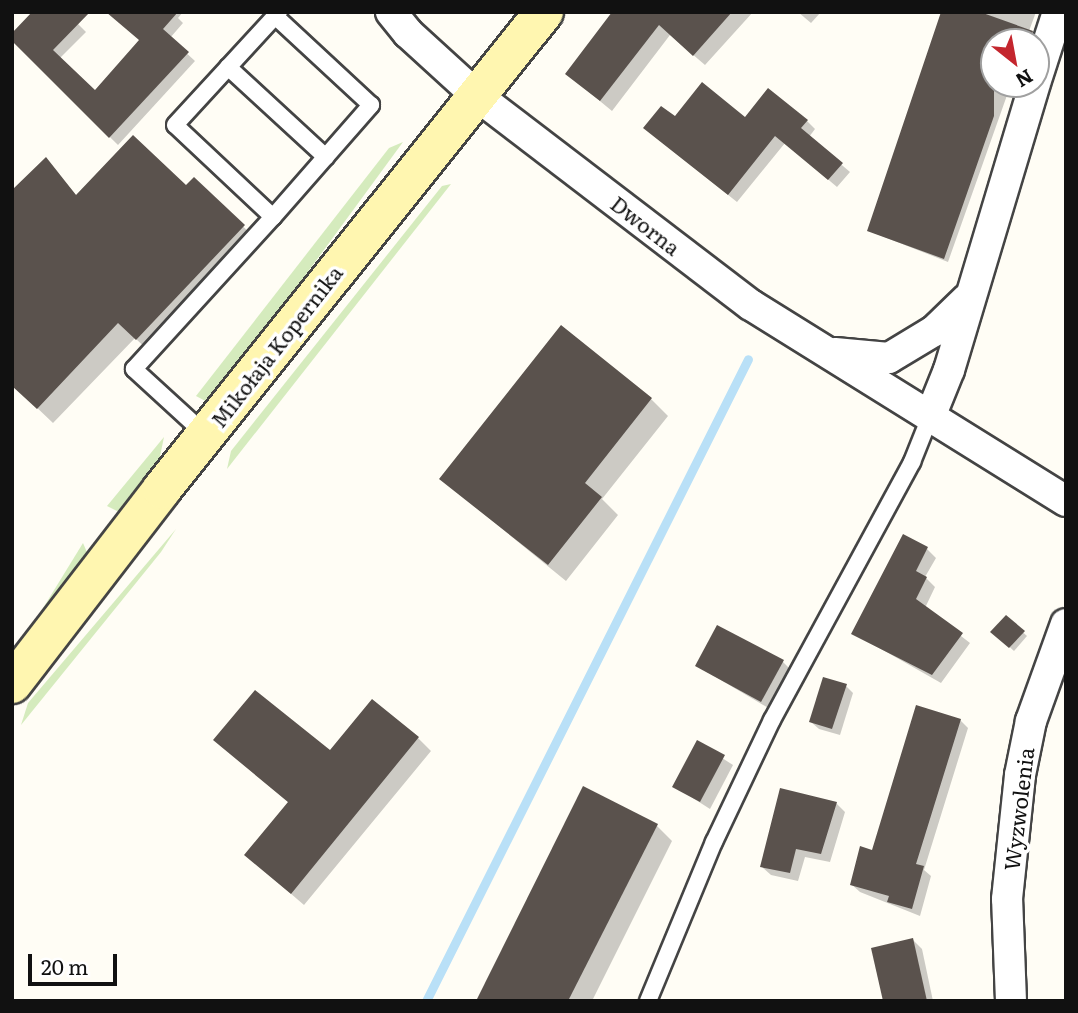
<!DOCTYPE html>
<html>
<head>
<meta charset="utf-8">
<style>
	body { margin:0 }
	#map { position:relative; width:1078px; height:1013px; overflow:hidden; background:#fffdf5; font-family:Literata,serif }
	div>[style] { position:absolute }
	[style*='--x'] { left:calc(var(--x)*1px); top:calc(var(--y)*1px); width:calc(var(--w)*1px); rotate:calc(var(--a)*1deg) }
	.green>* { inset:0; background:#d5ebbd }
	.shadow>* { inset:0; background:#0003 }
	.stream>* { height:9px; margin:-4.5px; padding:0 4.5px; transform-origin:4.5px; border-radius:4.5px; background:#b9e0f7 }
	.building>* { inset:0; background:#5a524d }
	.roads { filter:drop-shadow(2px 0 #444) drop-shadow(-2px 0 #444) drop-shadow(0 2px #444) drop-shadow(0 -2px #444) }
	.service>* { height:16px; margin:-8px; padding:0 8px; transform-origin:8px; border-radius:8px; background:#fff }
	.minor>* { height:30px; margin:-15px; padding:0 15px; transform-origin:15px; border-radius:15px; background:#fff }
	.secondary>* { height:38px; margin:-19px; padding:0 19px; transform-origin:19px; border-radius:19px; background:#fff6b0 }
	span { translate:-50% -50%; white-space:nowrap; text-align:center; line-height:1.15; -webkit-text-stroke:7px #fff; paint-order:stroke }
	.street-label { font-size:21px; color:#111 }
	.frame { position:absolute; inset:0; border:14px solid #111; pointer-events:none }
	.north { position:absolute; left:980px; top:28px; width:70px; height:70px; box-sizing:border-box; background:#fff; border:2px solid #a0a0a0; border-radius:50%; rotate:149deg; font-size:19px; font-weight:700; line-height:28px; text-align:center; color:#111 }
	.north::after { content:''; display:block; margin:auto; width:24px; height:32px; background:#c4262e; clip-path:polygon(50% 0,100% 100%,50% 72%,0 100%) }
	.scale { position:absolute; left:28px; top:954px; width:89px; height:32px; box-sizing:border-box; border:4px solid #111; border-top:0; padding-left:9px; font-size:21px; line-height:24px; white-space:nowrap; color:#111; -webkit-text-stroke:5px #fff; paint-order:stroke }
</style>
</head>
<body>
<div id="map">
	<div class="green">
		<div style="clip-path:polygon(403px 142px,211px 404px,196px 396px,389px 148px)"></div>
		<div style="clip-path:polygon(451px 184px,227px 469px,231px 451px,442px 186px)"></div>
		<div style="clip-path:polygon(164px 437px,158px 466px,119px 512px,107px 506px)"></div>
		<div style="clip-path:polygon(176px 529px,161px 552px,21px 725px,28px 703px)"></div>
		<div style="clip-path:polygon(83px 543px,89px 557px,40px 613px)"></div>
	</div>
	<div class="shadow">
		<div style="clip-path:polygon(66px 12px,86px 32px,60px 58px,95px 93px,141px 41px,122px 12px,183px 12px,178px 18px,183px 23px,170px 38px,195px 61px,118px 145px,12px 41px)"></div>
		<div style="clip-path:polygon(615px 12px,753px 12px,705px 65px,670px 35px,612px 111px,567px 74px)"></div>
		<div style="clip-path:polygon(798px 12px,821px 12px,811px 23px)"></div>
		<div style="clip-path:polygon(944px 12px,1036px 12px,1025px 42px,994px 42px,994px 84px,1011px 84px,948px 262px,869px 231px)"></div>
		<div style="clip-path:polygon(675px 119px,807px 121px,815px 129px,809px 137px,850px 172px,837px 187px,785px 143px,737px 202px,654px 136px)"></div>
		<div style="clip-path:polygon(46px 160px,77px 196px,186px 188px,194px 179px,259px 242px,153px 355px,135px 338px,53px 423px,12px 384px)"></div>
		<div style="clip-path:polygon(651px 399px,668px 416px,602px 499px,618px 515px,566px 581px,441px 479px)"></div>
		<div style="clip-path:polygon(927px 549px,936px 558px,925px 577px,935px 587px,925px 608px,970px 643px,941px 683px,853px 633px)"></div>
		<div style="clip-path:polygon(1006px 617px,1027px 636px,1014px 651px,993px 632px)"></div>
		<div style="clip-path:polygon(783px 662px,791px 670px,770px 709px,697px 666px)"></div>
		<div style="clip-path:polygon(846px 686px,853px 693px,840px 735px,819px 729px,811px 722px)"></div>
		<div style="clip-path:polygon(960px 720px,968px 728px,924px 870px,931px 876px,920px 916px,860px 892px,851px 884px)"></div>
		<div style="clip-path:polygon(418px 738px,431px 751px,304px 905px,246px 855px,289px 803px,215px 740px,330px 753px)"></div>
		<div style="clip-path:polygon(697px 742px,733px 765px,710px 809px,674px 786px)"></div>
		<div style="clip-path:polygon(836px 803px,845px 812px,830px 862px,805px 857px,798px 881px,771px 875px,762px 867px)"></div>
		<div style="clip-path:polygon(657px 826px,672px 841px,592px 1001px,477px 1001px)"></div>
		<div style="clip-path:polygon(913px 940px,922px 949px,933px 1001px,885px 1001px)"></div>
	</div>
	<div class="stream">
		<div style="--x:426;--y:1001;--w:718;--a:-63.36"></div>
	</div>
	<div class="building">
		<div style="clip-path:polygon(32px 12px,90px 12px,53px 50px,95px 90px,139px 40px,106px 12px,178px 12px,163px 29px,189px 52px,109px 138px,12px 41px,12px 33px)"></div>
		<div style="clip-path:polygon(612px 12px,732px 12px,693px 56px,659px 25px,600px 101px,565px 74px)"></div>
		<div style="clip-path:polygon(941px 12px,980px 12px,1033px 31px,1030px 42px,994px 42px,994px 116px,944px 259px,867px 231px)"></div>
		<div style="clip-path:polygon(702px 82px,745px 117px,768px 88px,808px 120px,801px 128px,843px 163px,828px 180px,775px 136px,728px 195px,643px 128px,661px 106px,675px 116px)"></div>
		<div style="clip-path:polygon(133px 135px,186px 185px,194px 177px,245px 225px,136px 340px,118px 323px,37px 409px,12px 386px,12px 190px,46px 157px,76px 195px)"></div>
		<div style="clip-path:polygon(561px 325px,652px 398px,585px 483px,602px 497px,548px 565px,439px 479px)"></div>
		<div style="clip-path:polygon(903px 534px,928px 547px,916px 571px,927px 577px,916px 599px,963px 633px,932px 675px,851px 634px)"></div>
		<div style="clip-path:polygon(1006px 615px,1025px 631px,1009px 648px,990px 632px)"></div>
		<div style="clip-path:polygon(717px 625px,784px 660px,761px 702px,695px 666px)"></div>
		<div style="clip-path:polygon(823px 677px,847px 684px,832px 729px,809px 722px)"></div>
		<div style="clip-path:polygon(255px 690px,330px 750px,372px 699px,419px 737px,291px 894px,244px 855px,288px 802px,213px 740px)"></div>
		<div style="clip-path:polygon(916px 705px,961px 719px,916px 864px,924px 866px,912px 909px,887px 902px,889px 896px,850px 885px,860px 846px,872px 850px)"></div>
		<div style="clip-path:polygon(697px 740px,725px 755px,700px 802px,672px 787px)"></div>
		<div style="clip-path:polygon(583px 786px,658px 824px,568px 1001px,476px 1001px)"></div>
		<div style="clip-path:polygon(780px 788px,837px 802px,821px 854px,796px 849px,790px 873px,760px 867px)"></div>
		<div style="clip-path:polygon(913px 938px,927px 1001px,883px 1001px,871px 948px)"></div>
	</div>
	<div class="roads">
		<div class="service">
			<div style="--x:228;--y:67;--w:133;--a:42.6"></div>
			<div style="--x:273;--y:217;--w:149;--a:-48.8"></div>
			<div style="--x:371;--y:105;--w:131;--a:-137.2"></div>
			<div style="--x:206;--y:435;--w:98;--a:-137.5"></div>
			<div style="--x:134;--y:369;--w:206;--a:-47.6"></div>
			<div style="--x:273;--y:217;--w:134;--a:-136.8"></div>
			<div style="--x:175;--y:125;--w:154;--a:-47.4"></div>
			<div style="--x:648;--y:1001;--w:172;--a:-67.5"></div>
			<div style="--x:714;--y:842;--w:135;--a:-64.6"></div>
			<div style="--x:772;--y:720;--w:294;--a:-61.5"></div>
			<div style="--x:912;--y:462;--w:48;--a:-68.2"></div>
		</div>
		<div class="minor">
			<div style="--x:391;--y:12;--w:27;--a:51"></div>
			<div style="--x:408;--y:33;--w:92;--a:42.4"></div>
			<div style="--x:476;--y:95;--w:346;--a:37.4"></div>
			<div style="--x:751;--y:305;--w:371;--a:31.9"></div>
			<div style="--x:1036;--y:80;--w:71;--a:-72.1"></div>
			<div style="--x:835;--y:353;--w:54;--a:5.3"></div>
			<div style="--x:889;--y:358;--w:52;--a:-31"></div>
			<div style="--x:934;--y:331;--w:46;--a:-44.1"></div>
			<div style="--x:930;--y:417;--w:51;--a:-68"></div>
			<div style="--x:949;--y:370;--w:299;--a:-73.3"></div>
			<div style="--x:1011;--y:1001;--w:102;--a:-92.2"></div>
			<div style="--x:1007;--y:899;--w:125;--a:-84"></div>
			<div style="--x:1020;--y:775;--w:55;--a:-78.5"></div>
			<div style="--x:1031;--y:721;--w:103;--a:-70.2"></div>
		</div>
		<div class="secondary">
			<div style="--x:12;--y:684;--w:246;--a:-52.4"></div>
			<div style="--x:162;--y:489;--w:611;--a:-51.31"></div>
		</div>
	</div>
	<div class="street-label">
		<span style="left:646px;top:225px;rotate:38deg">Dworna</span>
		<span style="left:276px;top:346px;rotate:-52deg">Mikołaja Kopernika</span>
		<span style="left:1018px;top:809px;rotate:-83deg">Wyzwolenia</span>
	</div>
	<div class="frame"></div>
	<div class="north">N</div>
	<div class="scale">20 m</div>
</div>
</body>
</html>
